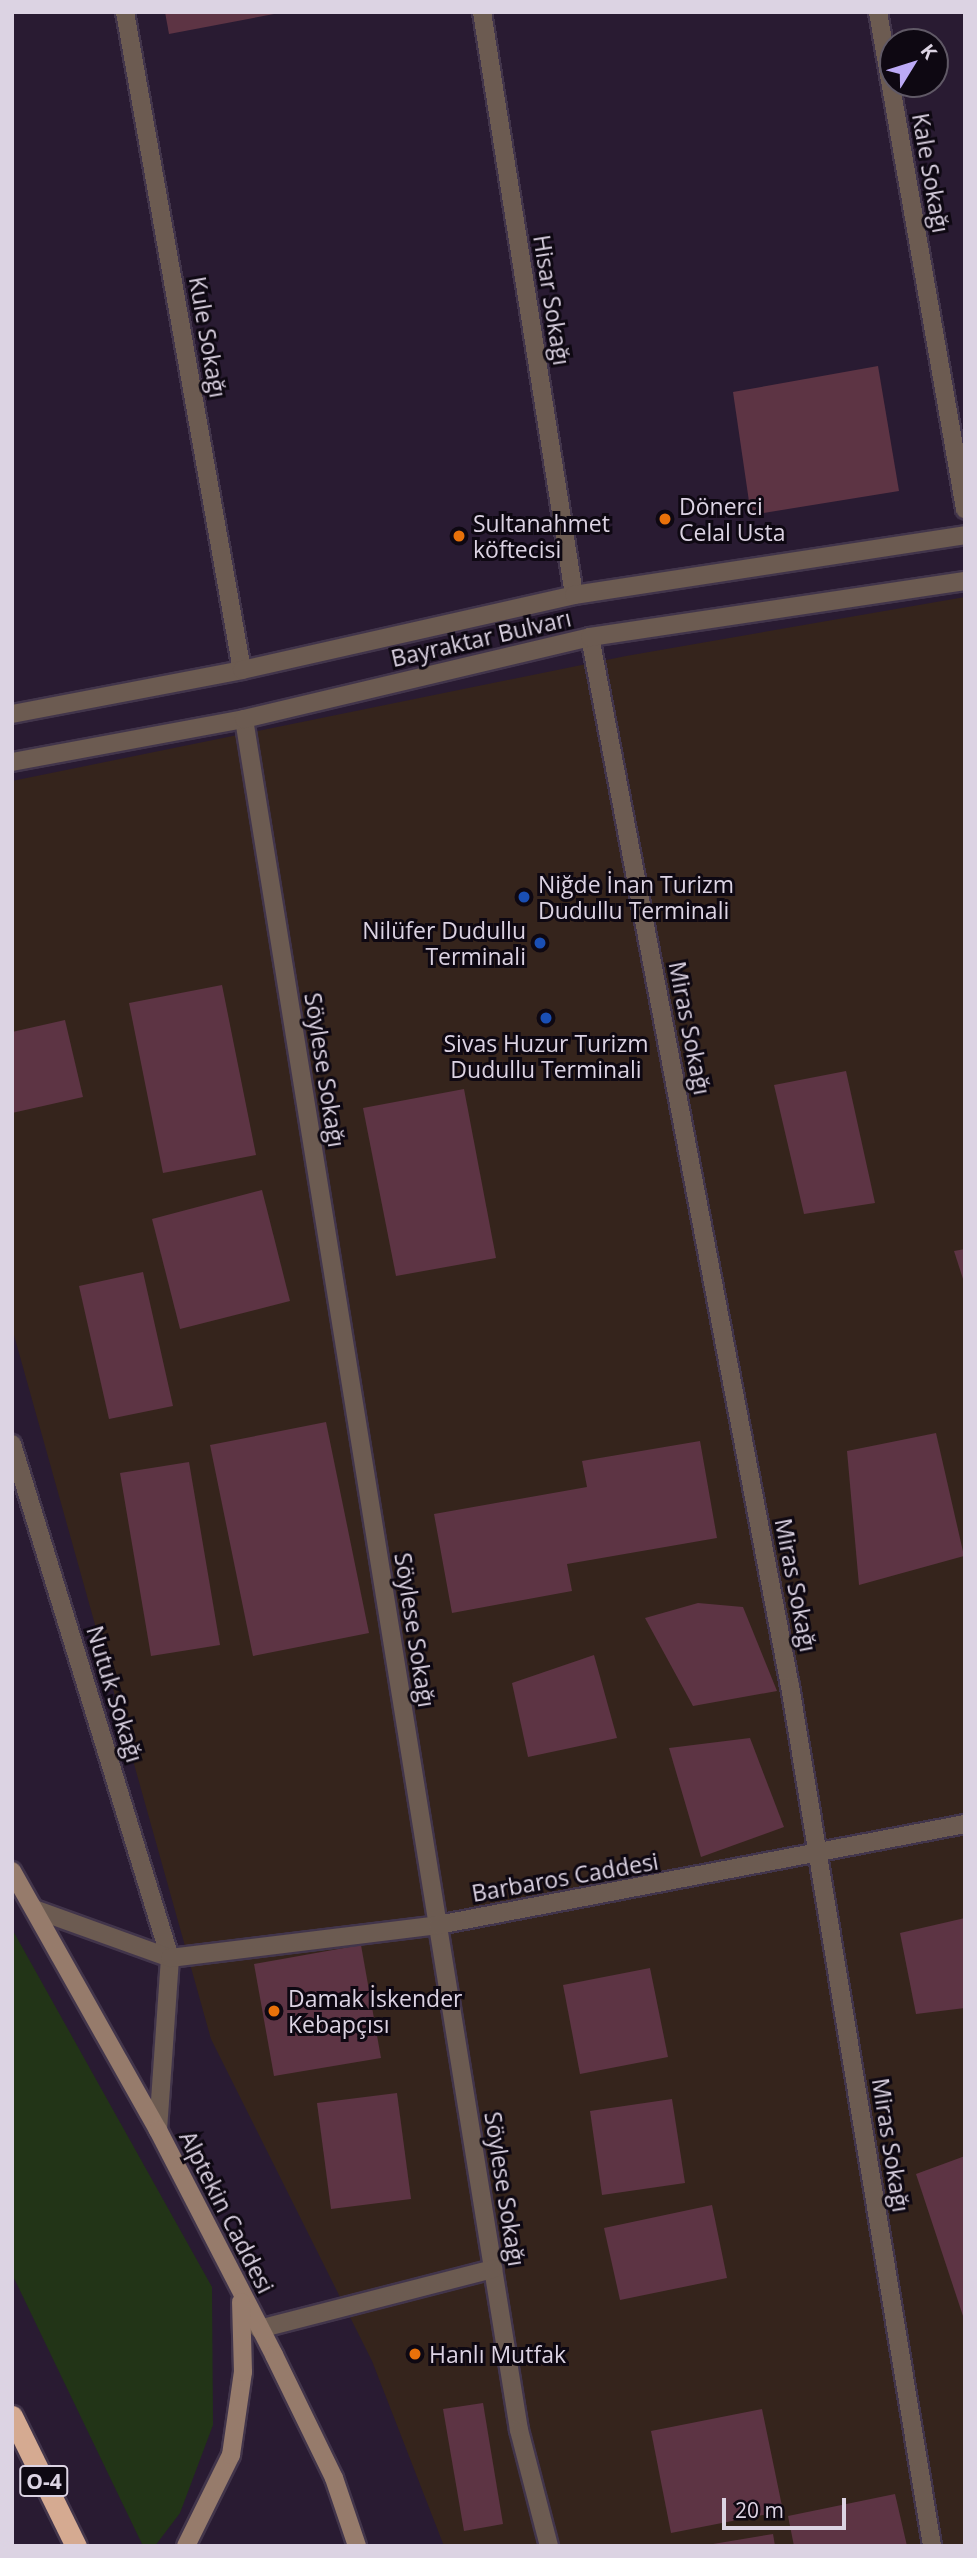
<!DOCTYPE html>
<html>
<head>
<meta charset="utf-8">
<style>
	body { margin:0 }
	#map { position:relative; width:977px; height:2558px; overflow:hidden; background:#291b32; font-family:"Open Sans",sans-serif }
	div>[style] { position:absolute }
	[style*='--x'] { left:calc(var(--x)*1px); top:calc(var(--y)*1px); width:calc(var(--w)*1px); rotate:calc(var(--a)*1deg) }
	.commercial>* { inset:0; background:#35241c }
	.green>* { inset:0; background:#223417 }
	.building>* { inset:0; background:#5d3444 }
	.roads { filter:drop-shadow(2px 0 #42354b) drop-shadow(-2px 0 #42354b) drop-shadow(0 2px #42354b) drop-shadow(0 -2px #42354b) }
	.minor>* { height:18px; margin:-9px; padding:0 9px; transform-origin:9px; border-radius:9px; background:#6c5b51 }
	.tertiary>* { height:18px; margin:-9px; padding:0 9px; transform-origin:9px; border-radius:9px; background:#6c5b51 }
	.secondary>* { height:18px; margin:-9px; padding:0 9px; transform-origin:9px; border-radius:9px; background:#967b6b }
	.motorway>* { height:21px; margin:-10.5px; padding:0 10.5px; transform-origin:10.5px; border-radius:10.5px; background:#d5aa91 }
	.dots>* { width:19px; height:19px; translate:-50% -50%; box-sizing:border-box; border:4px solid #0e0812; border-radius:50% }
	span { translate:-50% -50%; white-space:nowrap; text-align:center; line-height:1.15; -webkit-text-stroke:6px #0e0812; paint-order:stroke }
	.shield-label span { padding:2px 5px; background:#0e0812; border:2px solid; border-radius:5px; -webkit-text-stroke-width:0 }
	.shield-label { font-size:21px; color:#dcd3e3; font-weight:700 }
	.street-label { font-size:23px; color:#dcd3e3 }
	.poi-label { font-size:23px; color:#dcd3e3 }
	.left { translate:0 -50%; text-align:left }
	.right { translate:-100% -50%; text-align:right }
	.frame { position:absolute; inset:0; border:14px solid #dcd3e3; pointer-events:none }
	.north { position:absolute; left:879px; top:28px; width:70px; height:70px; box-sizing:border-box; background:#0e0812; border:2px solid #605966; border-radius:50%; rotate:52deg; font-size:19px; font-weight:700; line-height:28px; text-align:center; color:#dcd3e3 }
	.north::after { content:''; display:block; margin:auto; width:24px; height:32px; background:#bcaaf6; clip-path:polygon(50% 0,100% 100%,50% 72%,0 100%) }
	.scale { position:absolute; left:722px; top:2498px; width:124px; height:32px; box-sizing:border-box; border:4px solid #dcd3e3; border-top:0; padding-left:9px; font-size:21px; line-height:24px; white-space:nowrap; color:#dcd3e3; -webkit-text-stroke:5px #0e0812; paint-order:stroke }
</style>
</head>
<body>
<div id="map">
	<div class="commercial">
		<div style="clip-path:polygon(965px 597px,965px 2546px,444px 2546px,372px 2361px,211px 2039px,12px 1328px,12px 781px,626px 656px)"></div>
	</div>
	<div class="green">
		<div style="clip-path:polygon(12px 1929px,212px 2287px,213px 2425px,180px 2513px,155px 2546px,143px 2546px,12px 2274px)"></div>
	</div>
	<div class="building">
		<div style="clip-path:polygon(165px 12px,274px 12px,274px 14px,169px 34px)"></div>
		<div style="clip-path:polygon(878px 366px,899px 491px,751px 515px,733px 392px)"></div>
		<div style="clip-path:polygon(222px 985px,256px 1155px,163px 1173px,129px 1003px)"></div>
		<div style="clip-path:polygon(65px 1020px,83px 1097px,12px 1113px,12px 1032px)"></div>
		<div style="clip-path:polygon(846px 1071px,875px 1203px,804px 1214px,774px 1085px)"></div>
		<div style="clip-path:polygon(464px 1089px,496px 1258px,396px 1276px,363px 1108px)"></div>
		<div style="clip-path:polygon(262px 1190px,290px 1301px,180px 1329px,152px 1219px)"></div>
		<div style="clip-path:polygon(965px 1249px,965px 1282px,964px 1282px,954px 1251px)"></div>
		<div style="clip-path:polygon(143px 1272px,173px 1406px,109px 1419px,79px 1286px)"></div>
		<div style="clip-path:polygon(326px 1422px,369px 1633px,253px 1656px,210px 1445px)"></div>
		<div style="clip-path:polygon(936px 1433px,964px 1556px,859px 1585px,847px 1451px)"></div>
		<div style="clip-path:polygon(700px 1441px,717px 1538px,567px 1564px,572px 1591px,452px 1613px,434px 1514px,587px 1487px,582px 1461px)"></div>
		<div style="clip-path:polygon(189px 1462px,220px 1645px,151px 1656px,120px 1473px)"></div>
		<div style="clip-path:polygon(698px 1603px,743px 1607px,777px 1691px,693px 1706px,645px 1618px)"></div>
		<div style="clip-path:polygon(594px 1655px,617px 1738px,528px 1757px,512px 1683px)"></div>
		<div style="clip-path:polygon(750px 1738px,784px 1827px,701px 1857px,669px 1748px)"></div>
		<div style="clip-path:polygon(965px 1918px,965px 2008px,916px 2014px,900px 1933px)"></div>
		<div style="clip-path:polygon(361px 1945px,381px 2058px,274px 2076px,254px 1964px)"></div>
		<div style="clip-path:polygon(650px 1968px,668px 2057px,580px 2074px,563px 1985px)"></div>
		<div style="clip-path:polygon(397px 2093px,411px 2199px,331px 2209px,317px 2103px)"></div>
		<div style="clip-path:polygon(672px 2099px,685px 2183px,602px 2195px,590px 2111px)"></div>
		<div style="clip-path:polygon(965px 2156px,965px 2319px,964px 2319px,916px 2174px)"></div>
		<div style="clip-path:polygon(712px 2205px,727px 2278px,620px 2300px,604px 2228px)"></div>
		<div style="clip-path:polygon(483px 2403px,503px 2524px,464px 2531px,443px 2409px)"></div>
		<div style="clip-path:polygon(762px 2409px,783px 2511px,671px 2533px,651px 2431px)"></div>
		<div style="clip-path:polygon(895px 2494px,907px 2546px,794px 2546px,788px 2516px)"></div>
		<div style="clip-path:polygon(773px 2534px,775px 2546px,713px 2546px,713px 2544px)"></div>
	</div>
	<div class="roads">
		<div class="minor">
			<div style="--x:125;--y:12;--w:668;--a:79.92"></div>
			<div style="--x:482;--y:12;--w:590;--a:81.03"></div>
			<div style="--x:878;--y:12;--w:505;--a:80.07"></div>
			<div style="--x:590;--y:637;--w:1068;--a:79.21"></div>
			<div style="--x:790;--y:1686;--w:872;--a:80.62"></div>
			<div style="--x:244;--y:719;--w:1733;--a:80.87"></div>
			<div style="--x:519;--y:2430;--w:120;--a:75.5"></div>
			<div style="--x:12;--y:1444;--w:538;--a:72.91"></div>
			<div style="--x:170;--y:1958;--w:172;--a:94"></div>
			<div style="--x:34;--y:1909;--w:145;--a:19.8"></div>
			<div style="--x:170;--y:1958;--w:270;--a:-7"></div>
			<div style="--x:438;--y:1925;--w:537;--a:-10.85"></div>
			<div style="--x:259;--y:2329;--w:242;--a:-14.4"></div>
		</div>
		<div class="tertiary">
			<div style="--x:12;--y:714;--w:234;--a:-10.8"></div>
			<div style="--x:242;--y:670;--w:340;--a:-12.7"></div>
			<div style="--x:574;--y:595;--w:396;--a:-8.7"></div>
			<div style="--x:12;--y:762;--w:236;--a:-10.5"></div>
			<div style="--x:244;--y:719;--w:356;--a:-13.3"></div>
			<div style="--x:590;--y:637;--w:379;--a:-8.5"></div>
		</div>
		<div class="secondary">
			<div style="--x:12;--y:1871;--w:297;--a:60.6"></div>
			<div style="--x:158;--y:2130;--w:253;--a:62.7"></div>
			<div style="--x:274;--y:2355;--w:137;--a:64"></div>
			<div style="--x:334;--y:2478;--w:72;--a:71.3"></div>
			<div style="--x:186;--y:2546;--w:102;--a:-63.7"></div>
			<div style="--x:231;--y:2455;--w:84;--a:-81.8"></div>
			<div style="--x:243;--y:2372;--w:70;--a:-91.6"></div>
		</div>
		<div class="motorway">
			<div style="--x:12;--y:2416;--w:145;--a:63.8"></div>
		</div>
	</div>
	<div class="dots">
		<div style="left:665px;top:519px;background:#e8710a"></div>
		<div style="left:459px;top:536px;background:#e8710a"></div>
		<div style="left:524px;top:897px;background:#1a4fb4"></div>
		<div style="left:540px;top:943px;background:#1a4fb4"></div>
		<div style="left:546px;top:1018px;background:#1a4fb4"></div>
		<div style="left:274px;top:2011px;background:#e8710a"></div>
		<div style="left:415px;top:2354px;background:#e8710a"></div>
	</div>
	<div class="shield-label">
		<span style="left:44px;top:2481px">O-4</span>
	</div>
	<div class="street-label">
		<span style="left:931px;top:173px;rotate:80deg">Kale Sokağı</span>
		<span style="left:552px;top:300px;rotate:81deg">Hisar Sokağı</span>
		<span style="left:208px;top:337px;rotate:80deg">Kule Sokağı</span>
		<span style="left:481px;top:638px;rotate:-13deg">Bayraktar Bulvarı</span>
		<span style="left:690px;top:1028px;rotate:79deg">Miras Sokağı</span>
		<span style="left:325px;top:1070px;rotate:81deg">Söylese Sokağı</span>
		<span style="left:796px;top:1585px;rotate:79deg">Miras Sokağı</span>
		<span style="left:415px;top:1630px;rotate:81deg">Söylese Sokağı</span>
		<span style="left:115px;top:1694px;rotate:73deg">Nutuk Sokağı</span>
		<span style="left:565px;top:1877px;rotate:-10deg">Barbaros Caddesi</span>
		<span style="left:891px;top:2145px;rotate:81deg">Miras Sokağı</span>
		<span style="left:505px;top:2189px;rotate:81deg">Söylese Sokağı</span>
		<span style="left:227px;top:2212px;rotate:63deg">Alptekin Caddesi</span>
	</div>
	<div class="poi-label">
		<span class="left" style="left:679px;top:519px">Dönerci<br>Celal Usta</span>
		<span class="left" style="left:473px;top:536px">Sultanahmet<br>köftecisi</span>
		<span class="left" style="left:538px;top:897px">Niğde İnan Turizm<br>Dudullu Terminali</span>
		<span class="right" style="left:526px;top:943px">Nilüfer Dudullu<br>Terminali</span>
		<span style="left:546px;top:1056px">Sivas Huzur Turizm<br>Dudullu Terminali</span>
		<span class="left" style="left:288px;top:2011px">Damak İskender<br>Kebapçısı</span>
		<span class="left" style="left:429px;top:2354px">Hanlı Mutfak</span>
	</div>
	<div class="frame"></div>
	<div class="north">K</div>
	<div class="scale">20 m</div>
</div>
</body>
</html>
